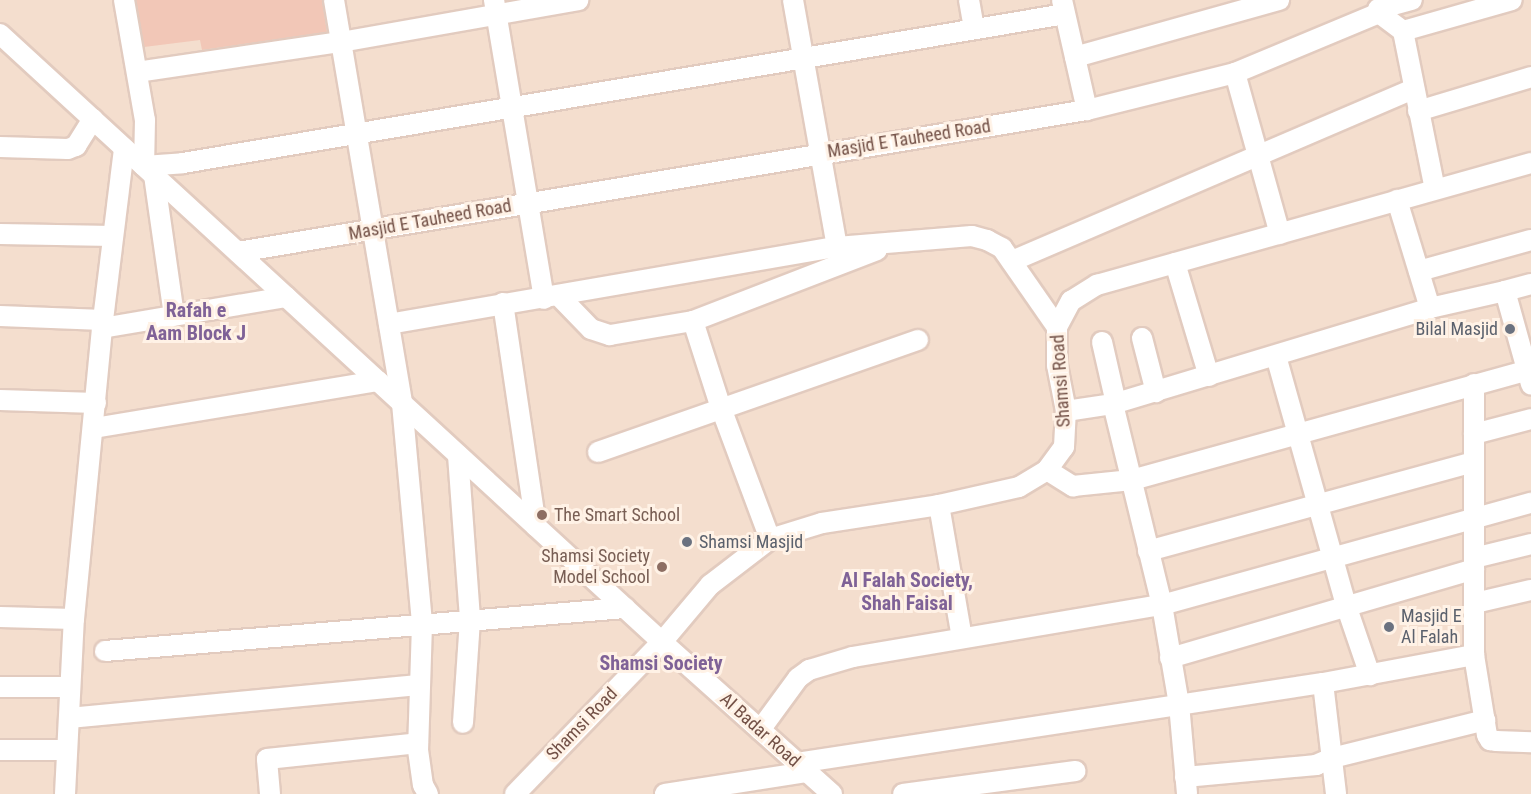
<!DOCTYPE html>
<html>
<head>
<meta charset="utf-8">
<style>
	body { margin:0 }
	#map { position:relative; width:1531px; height:794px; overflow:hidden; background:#fceee0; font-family:"Roboto Condensed",sans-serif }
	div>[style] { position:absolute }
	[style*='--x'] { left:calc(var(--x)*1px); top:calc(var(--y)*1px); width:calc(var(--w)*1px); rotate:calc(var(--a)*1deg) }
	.residential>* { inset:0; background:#f4dece }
	.building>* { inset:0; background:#f2c7b7 }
	.roads { filter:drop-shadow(2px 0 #e2cbbf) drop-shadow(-2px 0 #e2cbbf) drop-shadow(0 2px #e2cbbf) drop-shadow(0 -2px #e2cbbf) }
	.minor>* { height:20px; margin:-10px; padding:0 10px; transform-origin:10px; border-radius:10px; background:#fff }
	.dots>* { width:16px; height:16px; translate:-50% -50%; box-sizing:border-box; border:3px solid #fff2e6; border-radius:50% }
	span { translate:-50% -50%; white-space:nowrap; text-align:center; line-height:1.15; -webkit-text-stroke:6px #fff2e6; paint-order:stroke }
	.street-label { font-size:18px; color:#735147 }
	.worship-label { font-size:18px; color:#5b616d }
	.right { translate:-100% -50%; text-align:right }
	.left { translate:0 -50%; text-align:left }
	.education-label { font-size:18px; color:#785e54 }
	.neighbourhood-label { font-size:20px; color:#7f6297; font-weight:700 }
</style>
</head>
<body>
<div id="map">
	<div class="residential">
		<div style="clip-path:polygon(0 0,1531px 0,1531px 794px,0 794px)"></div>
	</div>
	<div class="building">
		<div style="clip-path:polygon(136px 0,322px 0,327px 32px,202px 50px,200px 40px,144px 47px)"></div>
	</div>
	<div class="roads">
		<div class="minor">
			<div style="--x:124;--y:0;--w:122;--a:80.1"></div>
			<div style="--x:145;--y:120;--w:46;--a:91.2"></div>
			<div style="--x:144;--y:166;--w:39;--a:-4"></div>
			<div style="--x:183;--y:163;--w:894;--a:-9.59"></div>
			<div style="--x:334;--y:0;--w:409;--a:80.4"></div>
			<div style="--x:402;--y:403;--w:222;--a:84.8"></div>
			<div style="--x:422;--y:624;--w:126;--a:91.8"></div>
			<div style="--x:418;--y:750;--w:35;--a:82"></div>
			<div style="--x:423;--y:785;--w:10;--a:61"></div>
			<div style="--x:494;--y:0;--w:303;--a:80.5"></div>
			<div style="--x:793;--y:0;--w:251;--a:79.9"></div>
			<div style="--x:969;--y:0;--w:29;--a:80"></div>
			<div style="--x:1062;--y:0;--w:113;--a:77.2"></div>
			<div style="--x:1378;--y:9;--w:35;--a:-15"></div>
			<div style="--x:1403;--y:31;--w:113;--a:-15.9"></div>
			<div style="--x:0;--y:34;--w:899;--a:42.57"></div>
			<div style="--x:662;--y:642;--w:228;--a:41.8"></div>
			<div style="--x:1075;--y:57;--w:212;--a:-15.6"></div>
			<div style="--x:137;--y:72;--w:206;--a:-8.4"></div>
			<div style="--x:341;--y:42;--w:241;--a:-10"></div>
			<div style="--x:1235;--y:73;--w:167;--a:74.4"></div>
			<div style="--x:1418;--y:111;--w:118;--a:-16.7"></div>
			<div style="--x:0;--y:147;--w:68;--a:1.7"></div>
			<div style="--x:68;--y:149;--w:9;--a:-21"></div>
			<div style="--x:76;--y:146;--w:32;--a:-58"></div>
			<div style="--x:154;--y:175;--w:142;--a:81.9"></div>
			<div style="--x:0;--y:234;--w:113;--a:1"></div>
			<div style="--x:238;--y:252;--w:861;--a:-9.5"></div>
			<div style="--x:1087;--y:110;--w:153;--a:-14"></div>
			<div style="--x:1235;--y:73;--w:156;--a:-22.6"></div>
			<div style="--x:1379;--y:13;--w:30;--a:37"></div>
			<div style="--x:1403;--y:31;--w:161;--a:78.6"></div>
			<div style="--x:1012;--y:261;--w:437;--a:-23.2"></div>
			<div style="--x:1175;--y:263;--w:118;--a:73.3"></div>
			<div style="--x:1419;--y:271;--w:116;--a:-15.5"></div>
			<div style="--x:1531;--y:284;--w:27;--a:165"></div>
			<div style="--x:1505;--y:291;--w:97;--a:74.4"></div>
			<div style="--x:559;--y:296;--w:46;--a:45.9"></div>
			<div style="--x:591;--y:329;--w:20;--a:18"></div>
			<div style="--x:610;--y:335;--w:84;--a:-9.6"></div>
			<div style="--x:693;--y:321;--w:197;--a:-21.1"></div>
			<div style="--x:503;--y:303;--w:226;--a:81.6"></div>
			<div style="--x:1430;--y:308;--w:77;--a:-12.8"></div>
			<div style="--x:0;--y:316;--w:103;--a:2.2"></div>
			<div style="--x:693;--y:321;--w:91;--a:72.2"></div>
			<div style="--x:721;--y:408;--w:140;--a:69.5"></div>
			<div style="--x:389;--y:324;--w:455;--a:-9.8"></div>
			<div style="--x:837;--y:247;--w:135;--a:-4.7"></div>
			<div style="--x:972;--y:236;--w:16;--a:15"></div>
			<div style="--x:987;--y:240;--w:17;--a:28"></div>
			<div style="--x:1002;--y:248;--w:96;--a:55.2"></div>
			<div style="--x:102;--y:328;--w:187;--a:-9.6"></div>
			<div style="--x:1142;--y:338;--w:56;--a:75.5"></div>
			<div style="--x:1102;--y:342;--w:63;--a:77.1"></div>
			<div style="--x:1276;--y:356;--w:262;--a:74.3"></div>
			<div style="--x:1347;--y:608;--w:71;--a:71.1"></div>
			<div style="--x:1474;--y:384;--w:271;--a:90"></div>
			<div style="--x:1474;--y:655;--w:81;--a:80.8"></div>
			<div style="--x:1487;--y:735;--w:6;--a:59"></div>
			<div style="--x:1490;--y:740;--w:6;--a:9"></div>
			<div style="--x:1496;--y:741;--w:35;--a:2"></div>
			<div style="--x:0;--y:400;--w:96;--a:1.8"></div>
			<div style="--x:1113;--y:404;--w:207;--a:76.3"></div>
			<div style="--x:1162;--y:605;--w:100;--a:80.3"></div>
			<div style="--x:1179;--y:704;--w:90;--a:84.9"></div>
			<div style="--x:1066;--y:411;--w:48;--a:-8.5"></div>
			<div style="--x:1113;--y:404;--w:331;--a:-16.8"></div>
			<div style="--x:1430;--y:308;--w:113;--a:-107"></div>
			<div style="--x:94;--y:428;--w:288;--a:-9.4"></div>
			<div style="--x:1474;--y:434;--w:59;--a:-14.7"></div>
			<div style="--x:598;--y:452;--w:339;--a:-19.3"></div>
			<div style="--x:458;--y:455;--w:165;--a:85.8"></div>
			<div style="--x:470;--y:620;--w:103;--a:93.9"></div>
			<div style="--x:1047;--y:470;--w:31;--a:32"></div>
			<div style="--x:1073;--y:486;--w:59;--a:-5.8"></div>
			<div style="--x:1132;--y:480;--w:414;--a:-15.5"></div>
			<div style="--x:939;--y:505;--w:135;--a:80.2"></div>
			<div style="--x:1148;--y:551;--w:338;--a:-15.3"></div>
			<div style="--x:1474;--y:558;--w:59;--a:-13.8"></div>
			<div style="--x:1475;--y:603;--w:57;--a:-13.1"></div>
			<div style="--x:0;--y:617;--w:74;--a:1.5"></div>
			<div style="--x:105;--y:651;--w:522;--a:-4.73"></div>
			<div style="--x:1170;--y:658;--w:317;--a:-16.3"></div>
			<div style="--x:1323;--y:683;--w:112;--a:83.3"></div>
			<div style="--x:0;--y:687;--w:70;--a:0"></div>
			<div style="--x:69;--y:718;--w:351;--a:-5.4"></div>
			<div style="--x:760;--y:730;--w:64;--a:-53.8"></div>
			<div style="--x:798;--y:678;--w:14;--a:-36"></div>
			<div style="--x:809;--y:670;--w:46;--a:-16.5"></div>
			<div style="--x:853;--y:657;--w:313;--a:-9.6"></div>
			<div style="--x:1162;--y:605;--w:383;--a:-15.5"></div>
			<div style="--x:0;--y:750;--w:67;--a:0"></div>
			<div style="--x:797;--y:763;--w:532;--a:-8.65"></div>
			<div style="--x:1323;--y:683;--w:154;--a:-10.5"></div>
			<div style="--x:1185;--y:777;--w:132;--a:-5.2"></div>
			<div style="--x:1316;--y:765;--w:17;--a:-24"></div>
			<div style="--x:1332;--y:758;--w:158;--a:-13.9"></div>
			<div style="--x:65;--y:794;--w:175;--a:-87.1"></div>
			<div style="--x:74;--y:619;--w:292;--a:-84.5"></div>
			<div style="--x:102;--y:328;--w:181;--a:-83"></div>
			<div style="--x:270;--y:794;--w:35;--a:-95"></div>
			<div style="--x:267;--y:759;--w:152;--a:-6"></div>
			<div style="--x:515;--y:794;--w:211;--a:-46"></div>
			<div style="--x:662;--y:642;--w:75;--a:-49.9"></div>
			<div style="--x:710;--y:585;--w:76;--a:-37.5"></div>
			<div style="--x:770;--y:539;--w:54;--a:-17.1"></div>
			<div style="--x:822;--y:523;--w:118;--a:-8.7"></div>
			<div style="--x:939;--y:505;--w:82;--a:-12.7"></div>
			<div style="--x:1019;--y:487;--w:33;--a:-31"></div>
			<div style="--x:1047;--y:470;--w:29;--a:-54"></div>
			<div style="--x:1064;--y:447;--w:36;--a:-87"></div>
			<div style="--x:1066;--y:411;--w:47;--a:-101.1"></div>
			<div style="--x:1057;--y:365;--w:38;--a:-90"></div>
			<div style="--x:1057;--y:327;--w:30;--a:-62"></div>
			<div style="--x:1071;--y:301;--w:31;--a:-32"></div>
			<div style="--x:1097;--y:285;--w:451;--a:-15.7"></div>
			<div style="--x:665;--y:794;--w:144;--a:-8.8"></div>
			<div style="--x:903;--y:794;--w:174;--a:-7.6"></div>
		</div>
	</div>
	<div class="dots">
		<div style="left:1510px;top:329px;background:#6b7280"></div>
		<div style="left:542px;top:515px;background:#8d6e63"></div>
		<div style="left:687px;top:542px;background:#6b7280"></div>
		<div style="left:662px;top:567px;background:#8d6e63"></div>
		<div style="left:1389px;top:627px;background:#6b7280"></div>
	</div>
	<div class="street-label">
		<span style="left:909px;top:139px;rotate:-9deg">Masjid E Tauheed Road</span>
		<span style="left:430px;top:220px;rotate:-10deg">Masjid E Tauheed Road</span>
		<span style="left:1061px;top:381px;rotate:-94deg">Shamsi Road</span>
		<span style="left:582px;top:724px;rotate:-46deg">Shamsi Road</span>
		<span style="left:760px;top:730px;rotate:42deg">Al Badar Road</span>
	</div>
	<div class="worship-label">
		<span class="right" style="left:1498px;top:329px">Bilal Masjid</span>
		<span class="left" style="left:699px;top:542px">Shamsi Masjid</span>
		<span class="left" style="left:1401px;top:627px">Masjid E<br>Al Falah</span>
	</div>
	<div class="education-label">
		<span class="left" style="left:554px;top:515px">The Smart School</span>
		<span class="right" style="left:650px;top:567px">Shamsi Society<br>Model School</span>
	</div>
	<div class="neighbourhood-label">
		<span style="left:196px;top:322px">Rafah e<br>Aam Block J</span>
		<span style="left:907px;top:592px">Al Falah Society,<br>Shah Faisal</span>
		<span style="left:661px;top:663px">Shamsi Society</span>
	</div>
</div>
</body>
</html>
